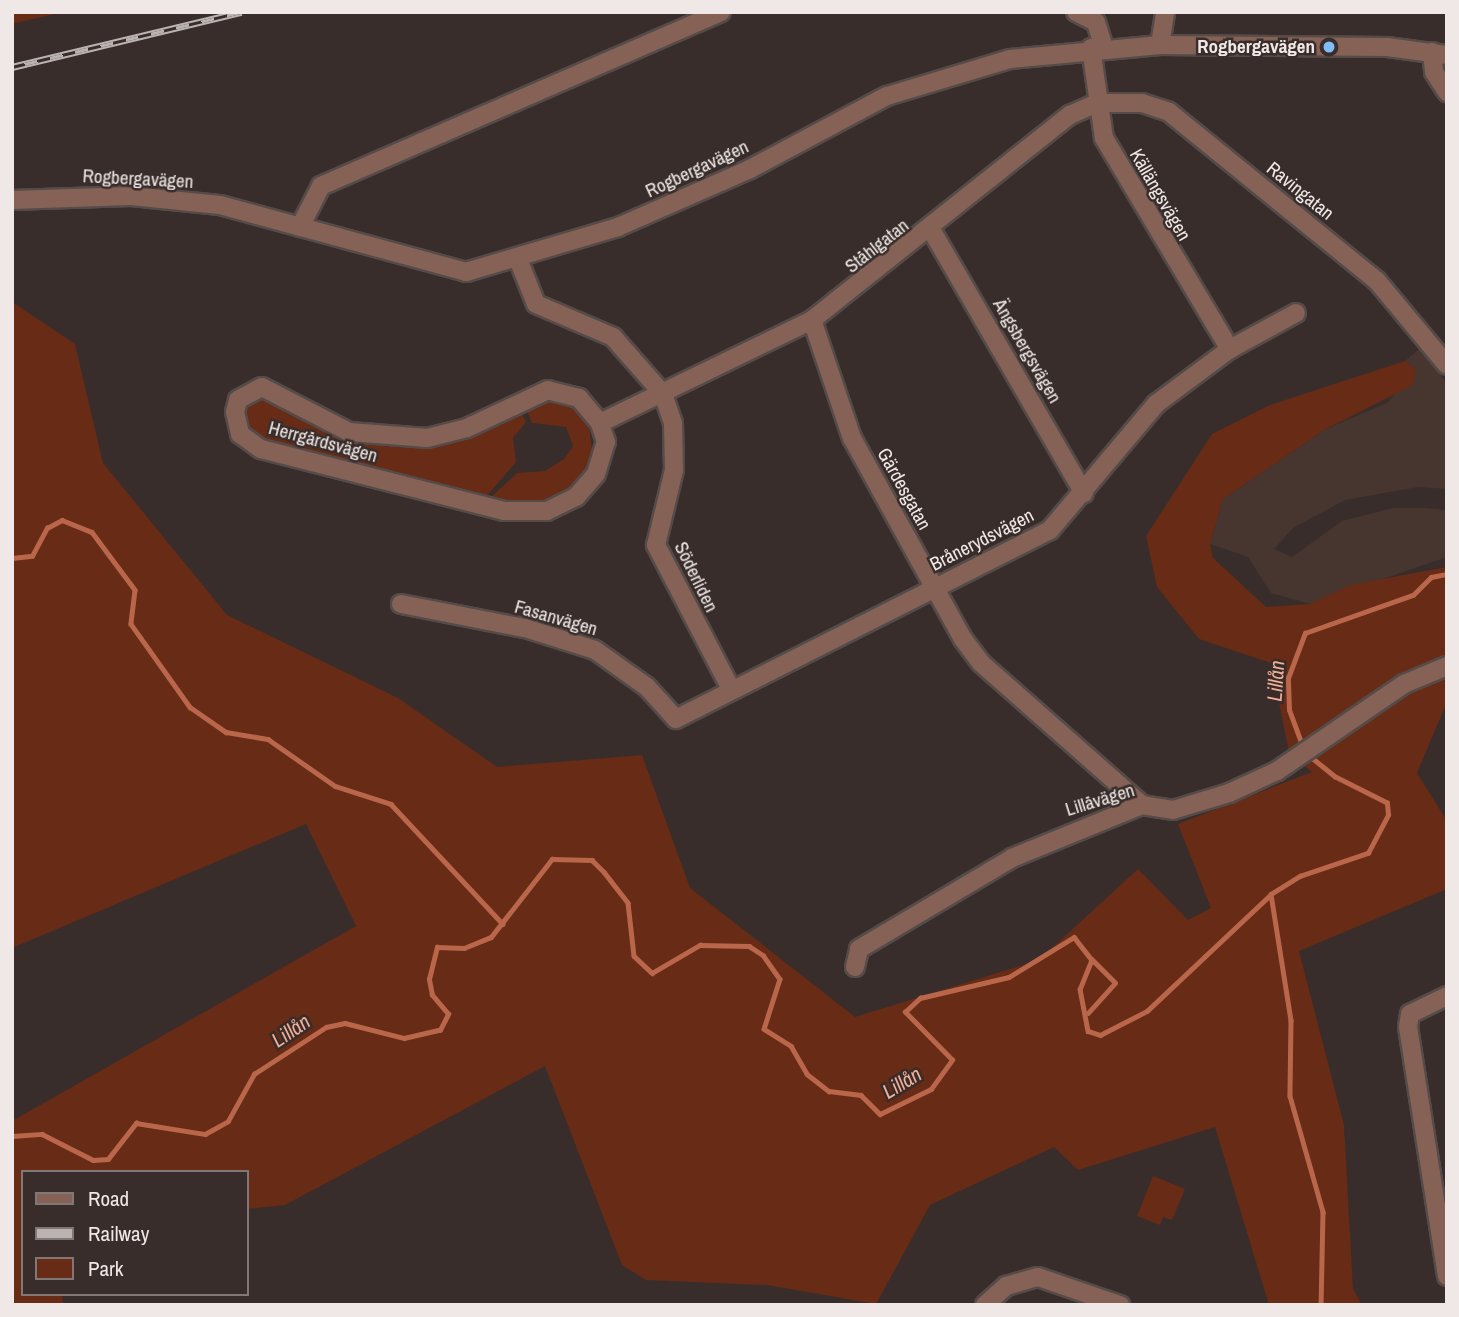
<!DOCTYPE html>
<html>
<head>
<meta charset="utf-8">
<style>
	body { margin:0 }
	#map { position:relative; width:1459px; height:1317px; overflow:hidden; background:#382d2a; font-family:"Archivo Narrow",sans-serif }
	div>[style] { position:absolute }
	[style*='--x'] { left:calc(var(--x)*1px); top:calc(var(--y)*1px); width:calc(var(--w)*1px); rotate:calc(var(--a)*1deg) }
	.built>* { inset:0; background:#473530 }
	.green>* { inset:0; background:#672b16 }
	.stream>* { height:4.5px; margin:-2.25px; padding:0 2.25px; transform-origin:2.25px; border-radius:2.25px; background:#b9664b }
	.roads { filter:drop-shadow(2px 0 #554b48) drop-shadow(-2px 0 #554b48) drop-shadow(0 2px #554b48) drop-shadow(0 -2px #554b48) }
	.minor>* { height:18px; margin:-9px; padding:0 9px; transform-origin:9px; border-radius:9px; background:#866256 }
	.tertiary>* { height:18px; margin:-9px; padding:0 9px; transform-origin:9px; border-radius:9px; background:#866256 }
	.rail>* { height:7px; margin-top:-3.5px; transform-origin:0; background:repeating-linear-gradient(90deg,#382d2a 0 13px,#bbb3b1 0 26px); box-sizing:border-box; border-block:2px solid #bbb3b1 }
	.dots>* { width:19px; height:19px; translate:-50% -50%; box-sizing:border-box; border:4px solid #382d2a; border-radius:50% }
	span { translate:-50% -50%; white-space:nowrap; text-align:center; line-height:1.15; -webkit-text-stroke:5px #382d2a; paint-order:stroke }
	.poi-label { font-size:19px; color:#efe8e6; font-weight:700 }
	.right { translate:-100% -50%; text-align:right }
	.street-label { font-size:19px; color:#efe8e6 }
	.water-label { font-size:21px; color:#f2ae97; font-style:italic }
	.frame { position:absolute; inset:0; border:14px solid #efe8e6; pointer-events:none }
	.legend { position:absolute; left:21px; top:1170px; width:228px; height:126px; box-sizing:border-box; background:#382d2a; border:2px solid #817875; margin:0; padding:9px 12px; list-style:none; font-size:21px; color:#efe8e6 }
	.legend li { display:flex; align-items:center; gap:14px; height:35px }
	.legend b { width:35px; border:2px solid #817875 }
</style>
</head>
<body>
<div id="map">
	<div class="built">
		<div style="clip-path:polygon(1422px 347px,1447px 384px,1447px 489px,1418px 487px,1345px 500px,1293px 528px,1274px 549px,1292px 557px,1342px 521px,1393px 508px,1426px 508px,1447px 510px,1447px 557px,1310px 604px,1271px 593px,1248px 557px,1210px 544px,1223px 499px,1326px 429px,1387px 403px,1416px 369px,1405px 361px)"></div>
	</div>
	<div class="green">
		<div style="clip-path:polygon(12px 12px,63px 12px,12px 24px)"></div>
		<div style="clip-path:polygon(12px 302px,75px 344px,103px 463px,227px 615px,398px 698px,497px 767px,642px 755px,690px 888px,855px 1017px,1039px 960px,1138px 869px,1188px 920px,1211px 908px,1178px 824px,1312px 772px,1289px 752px,1271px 663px,1199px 639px,1157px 587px,1146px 536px,1212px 434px,1270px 405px,1405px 361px,1416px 369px,1413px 385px,1326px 429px,1223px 499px,1210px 544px,1213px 558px,1266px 607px,1310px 604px,1350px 585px,1447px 567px,1447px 702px,1417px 773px,1447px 821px,1447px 889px,1299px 951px,1344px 1125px,1353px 1289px,1362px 1305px,1269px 1305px,1215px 1127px,1078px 1170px,1054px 1147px,930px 1205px,876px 1304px,767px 1285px,646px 1280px,622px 1265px,545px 1066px,285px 1205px,247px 1209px,247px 1172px,23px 1172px,23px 1294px,62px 1294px,63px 1305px,12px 1305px,12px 1121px,356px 926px,306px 824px,12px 948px)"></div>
		<div style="clip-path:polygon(258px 396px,332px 431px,387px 445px,451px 442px,520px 411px,526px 422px,513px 438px,516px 462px,485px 498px,251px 439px,241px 409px)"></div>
		<div style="clip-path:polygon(561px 398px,588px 418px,593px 459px,583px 479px,553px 502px,517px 506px,489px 499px,517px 473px,545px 471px,564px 459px,573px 446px,566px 427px,532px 423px,526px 408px)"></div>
		<div style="clip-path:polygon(1153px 1176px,1185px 1189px,1172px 1220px,1163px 1217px,1160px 1225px,1137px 1216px)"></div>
	</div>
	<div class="stream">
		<div style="--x:12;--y:558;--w:20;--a:-6"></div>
		<div style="--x:32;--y:556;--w:32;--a:-62"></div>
		<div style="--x:47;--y:528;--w:17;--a:-28"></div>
		<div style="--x:62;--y:520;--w:32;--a:22"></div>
		<div style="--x:92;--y:532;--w:72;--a:53.4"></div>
		<div style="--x:135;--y:590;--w:34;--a:97"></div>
		<div style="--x:131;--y:624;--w:102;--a:54.6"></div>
		<div style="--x:190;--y:707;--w:44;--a:34.8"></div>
		<div style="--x:226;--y:732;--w:43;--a:9.5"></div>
		<div style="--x:268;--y:739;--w:82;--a:35"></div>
		<div style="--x:335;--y:786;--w:59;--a:17.8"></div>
		<div style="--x:391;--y:804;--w:164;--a:47"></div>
		<div style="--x:1303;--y:748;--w:40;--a:-110.2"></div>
		<div style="--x:1289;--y:710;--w:32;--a:-92"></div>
		<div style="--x:1288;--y:678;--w:48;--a:-69.3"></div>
		<div style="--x:1305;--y:633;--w:114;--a:-19.4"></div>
		<div style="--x:1413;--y:595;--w:25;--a:-45"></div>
		<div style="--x:1431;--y:577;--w:16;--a:-11"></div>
		<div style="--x:1271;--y:894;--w:128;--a:81"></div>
		<div style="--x:1291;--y:1020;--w:76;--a:90.8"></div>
		<div style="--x:1290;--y:1096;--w:121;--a:74.1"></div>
		<div style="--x:1323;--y:1212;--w:93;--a:91.2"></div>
		<div style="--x:1088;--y:1013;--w:40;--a:-48"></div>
		<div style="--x:1115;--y:983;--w:33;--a:-135"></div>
		<div style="--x:12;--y:1136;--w:30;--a:-4"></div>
		<div style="--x:42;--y:1134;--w:57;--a:27"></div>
		<div style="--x:93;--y:1160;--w:15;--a:-4"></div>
		<div style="--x:108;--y:1159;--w:46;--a:-52.1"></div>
		<div style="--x:136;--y:1123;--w:70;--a:9.1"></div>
		<div style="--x:205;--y:1134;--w:26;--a:-29"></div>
		<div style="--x:228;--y:1121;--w:54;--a:-61"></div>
		<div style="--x:254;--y:1074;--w:86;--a:-33.1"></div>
		<div style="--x:326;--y:1027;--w:19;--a:-12"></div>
		<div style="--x:345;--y:1023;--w:61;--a:14.3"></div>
		<div style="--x:404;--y:1038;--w:37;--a:-13"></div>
		<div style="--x:440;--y:1030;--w:18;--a:-63"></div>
		<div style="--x:448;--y:1014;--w:25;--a:-130"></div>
		<div style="--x:432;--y:995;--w:16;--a:-101"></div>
		<div style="--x:429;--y:979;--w:33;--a:-76"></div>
		<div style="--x:437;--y:947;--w:27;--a:2"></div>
		<div style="--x:464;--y:948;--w:29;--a:-22"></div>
		<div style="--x:491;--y:937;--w:99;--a:-52"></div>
		<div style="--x:552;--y:859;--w:40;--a:1.4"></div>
		<div style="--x:592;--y:860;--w:17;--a:45"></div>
		<div style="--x:604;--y:872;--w:39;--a:52"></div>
		<div style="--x:628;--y:903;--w:53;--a:83.5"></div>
		<div style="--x:634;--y:956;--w:25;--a:43"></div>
		<div style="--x:652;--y:973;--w:56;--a:-30.3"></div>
		<div style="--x:700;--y:945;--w:49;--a:1.2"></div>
		<div style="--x:749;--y:946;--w:17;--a:33"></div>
		<div style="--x:763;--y:955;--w:29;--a:55"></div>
		<div style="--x:780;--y:979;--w:52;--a:107.7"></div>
		<div style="--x:764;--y:1029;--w:32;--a:32"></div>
		<div style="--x:791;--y:1046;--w:32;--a:60"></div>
		<div style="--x:807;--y:1074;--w:28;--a:38"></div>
		<div style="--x:829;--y:1091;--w:32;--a:7"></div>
		<div style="--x:861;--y:1095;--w:27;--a:45"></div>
		<div style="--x:880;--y:1114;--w:57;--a:-26.1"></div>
		<div style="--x:931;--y:1089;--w:36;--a:-54"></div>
		<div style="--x:952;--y:1060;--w:67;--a:-134.4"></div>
		<div style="--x:905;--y:1012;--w:21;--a:-43"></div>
		<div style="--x:920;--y:998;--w:91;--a:-13.3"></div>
		<div style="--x:1009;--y:977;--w:76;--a:-31.6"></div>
		<div style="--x:1074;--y:937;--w:29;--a:52"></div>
		<div style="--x:1092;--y:960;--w:31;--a:112"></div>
		<div style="--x:1080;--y:989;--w:43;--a:79.2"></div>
		<div style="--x:1088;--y:1031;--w:13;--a:18"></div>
		<div style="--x:1100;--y:1035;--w:53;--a:-27.1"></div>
		<div style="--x:1147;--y:1011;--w:170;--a:-43.3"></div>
		<div style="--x:1271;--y:894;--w:34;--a:-32"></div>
		<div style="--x:1300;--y:876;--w:72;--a:-18.7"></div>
		<div style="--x:1368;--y:853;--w:43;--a:-62.2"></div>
		<div style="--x:1388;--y:815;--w:12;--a:-95"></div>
		<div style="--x:1387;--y:803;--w:58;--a:-153.4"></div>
		<div style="--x:1335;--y:777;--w:35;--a:-141"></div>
	</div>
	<div class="roads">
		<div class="minor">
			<div style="--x:1076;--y:12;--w:22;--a:27"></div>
			<div style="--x:1096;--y:22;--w:27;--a:73"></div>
			<div style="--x:1091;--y:48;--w:91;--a:81.8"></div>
			<div style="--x:1104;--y:138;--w:246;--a:59.2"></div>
			<div style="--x:1432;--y:52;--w:20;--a:84"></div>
			<div style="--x:1434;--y:72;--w:24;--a:57"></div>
			<div style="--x:300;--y:227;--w:46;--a:-62.9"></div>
			<div style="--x:321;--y:186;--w:436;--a:-23.5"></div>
			<div style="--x:932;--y:231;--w:303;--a:59.9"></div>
			<div style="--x:518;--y:259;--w:48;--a:68.2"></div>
			<div style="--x:536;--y:304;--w:84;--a:23.2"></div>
			<div style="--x:613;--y:337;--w:76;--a:48.7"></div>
			<div style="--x:663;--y:394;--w:31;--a:71"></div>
			<div style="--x:673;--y:423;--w:47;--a:88.8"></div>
			<div style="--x:674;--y:470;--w:77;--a:103.5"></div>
			<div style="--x:656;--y:545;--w:162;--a:62.5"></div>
			<div style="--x:812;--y:320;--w:125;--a:71.3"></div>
			<div style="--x:852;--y:438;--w:230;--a:61.1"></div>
			<div style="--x:963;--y:639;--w:30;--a:53"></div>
			<div style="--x:981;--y:663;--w:215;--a:41.4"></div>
			<div style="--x:1142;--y:805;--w:31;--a:9"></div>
			<div style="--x:1173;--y:810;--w:59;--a:-16.9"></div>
			<div style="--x:1229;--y:793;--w:53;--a:-24.6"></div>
			<div style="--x:1277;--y:771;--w:154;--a:-34.4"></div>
			<div style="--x:1404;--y:684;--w:47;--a:-22.7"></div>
			<div style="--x:600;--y:423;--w:33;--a:-130"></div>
			<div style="--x:579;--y:398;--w:32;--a:-166"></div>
			<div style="--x:548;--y:390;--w:89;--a:154.9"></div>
			<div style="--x:467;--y:428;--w:41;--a:166"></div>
			<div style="--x:427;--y:438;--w:78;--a:-175.6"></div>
			<div style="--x:349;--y:432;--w:98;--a:-152.7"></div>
			<div style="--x:262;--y:387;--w:27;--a:152"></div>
			<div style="--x:238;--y:400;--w:12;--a:104"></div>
			<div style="--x:235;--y:412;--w:23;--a:77"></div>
			<div style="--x:240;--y:434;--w:26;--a:36"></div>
			<div style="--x:261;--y:449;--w:251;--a:14.3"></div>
			<div style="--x:504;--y:511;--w:43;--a:0"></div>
			<div style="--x:547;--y:511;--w:32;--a:-26"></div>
			<div style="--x:576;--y:497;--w:30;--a:-49"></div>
			<div style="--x:596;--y:474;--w:34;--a:-73"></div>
			<div style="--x:606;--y:442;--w:20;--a:-108"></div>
			<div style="--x:600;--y:423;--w:236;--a:-25.9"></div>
			<div style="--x:812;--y:320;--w:330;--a:-38.5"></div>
			<div style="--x:1070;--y:115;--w:30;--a:-24"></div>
			<div style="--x:1097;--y:103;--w:45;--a:0"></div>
			<div style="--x:1142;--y:103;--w:28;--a:18"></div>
			<div style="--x:1169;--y:112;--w:268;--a:39.1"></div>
			<div style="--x:1377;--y:281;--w:109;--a:50.2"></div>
			<div style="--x:401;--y:604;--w:126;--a:11"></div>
			<div style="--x:525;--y:628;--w:73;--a:17.4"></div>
			<div style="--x:595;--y:650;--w:64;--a:35.4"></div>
			<div style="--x:647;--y:687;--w:43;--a:47.8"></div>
			<div style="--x:676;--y:719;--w:419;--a:-26.8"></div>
			<div style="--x:1050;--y:530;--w:165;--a:-49.9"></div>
			<div style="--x:1156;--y:404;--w:92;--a:-36.6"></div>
			<div style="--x:1230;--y:349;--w:75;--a:-28.6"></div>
			<div style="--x:855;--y:967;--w:18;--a:-77"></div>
			<div style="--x:859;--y:949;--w:178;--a:-30.7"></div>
			<div style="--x:1012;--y:858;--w:140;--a:-22.2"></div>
			<div style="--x:1447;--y:996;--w:41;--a:154.1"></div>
			<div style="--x:1410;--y:1014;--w:13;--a:99"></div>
			<div style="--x:1408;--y:1027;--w:252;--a:81.1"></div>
			<div style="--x:985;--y:1305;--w:28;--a:-42"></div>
			<div style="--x:1006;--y:1286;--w:33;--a:-16"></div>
			<div style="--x:1038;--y:1277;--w:87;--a:18.9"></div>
		</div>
		<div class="tertiary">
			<div style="--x:1160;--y:45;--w:33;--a:-81"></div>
			<div style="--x:12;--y:200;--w:119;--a:-1.9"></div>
			<div style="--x:131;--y:196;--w:89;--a:5.8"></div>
			<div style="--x:220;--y:205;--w:255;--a:15.2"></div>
			<div style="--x:466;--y:272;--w:159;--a:-16.5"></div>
			<div style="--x:618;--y:227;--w:144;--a:-23.7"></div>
			<div style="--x:750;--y:169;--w:155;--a:-28.1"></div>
			<div style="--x:887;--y:96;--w:128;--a:-16.7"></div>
			<div style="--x:1010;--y:59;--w:151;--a:-5.3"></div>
			<div style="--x:1160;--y:45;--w:227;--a:0.5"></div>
			<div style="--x:1387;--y:47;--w:61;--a:7.6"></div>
		</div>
	</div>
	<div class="rail">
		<div style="--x:12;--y:67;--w:236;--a:-13.5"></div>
	</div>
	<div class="dots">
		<div style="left:1329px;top:47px;background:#80bdfa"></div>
	</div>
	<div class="poi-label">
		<span class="right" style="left:1315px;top:47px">Rogbergavägen</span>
	</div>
	<div class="street-label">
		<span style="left:697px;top:169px;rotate:-25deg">Rogbergavägen</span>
		<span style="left:138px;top:179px;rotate:3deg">Rogbergavägen</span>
		<span style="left:1300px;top:191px;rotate:39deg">Ravingatan</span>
		<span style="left:1160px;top:195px;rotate:60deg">Källängsvägen</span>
		<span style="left:877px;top:246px;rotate:-38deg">Ståhlgatan</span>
		<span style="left:1027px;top:351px;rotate:60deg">Ängsbergsvägen</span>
		<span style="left:323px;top:442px;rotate:15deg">Herrgårdsvägen</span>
		<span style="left:904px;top:489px;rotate:61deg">Gärdesgatan</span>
		<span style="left:982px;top:540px;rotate:-27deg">Brånerydsvägen</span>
		<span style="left:696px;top:577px;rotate:64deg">Söderliden</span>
		<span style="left:556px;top:618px;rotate:16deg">Fasanvägen</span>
		<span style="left:1100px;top:800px;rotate:-17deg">Lillåvägen</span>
	</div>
	<div class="water-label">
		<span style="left:1276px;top:681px;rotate:-86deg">Lillån</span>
		<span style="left:291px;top:1031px;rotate:-34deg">Lillån</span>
		<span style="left:902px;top:1083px;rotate:-31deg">Lillån</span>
	</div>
	<div class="frame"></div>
	<ul class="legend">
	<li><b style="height:9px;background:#866256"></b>Road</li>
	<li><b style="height:9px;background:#bbb3b1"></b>Railway</li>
	<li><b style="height:19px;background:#672b16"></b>Park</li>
	</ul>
</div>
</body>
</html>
